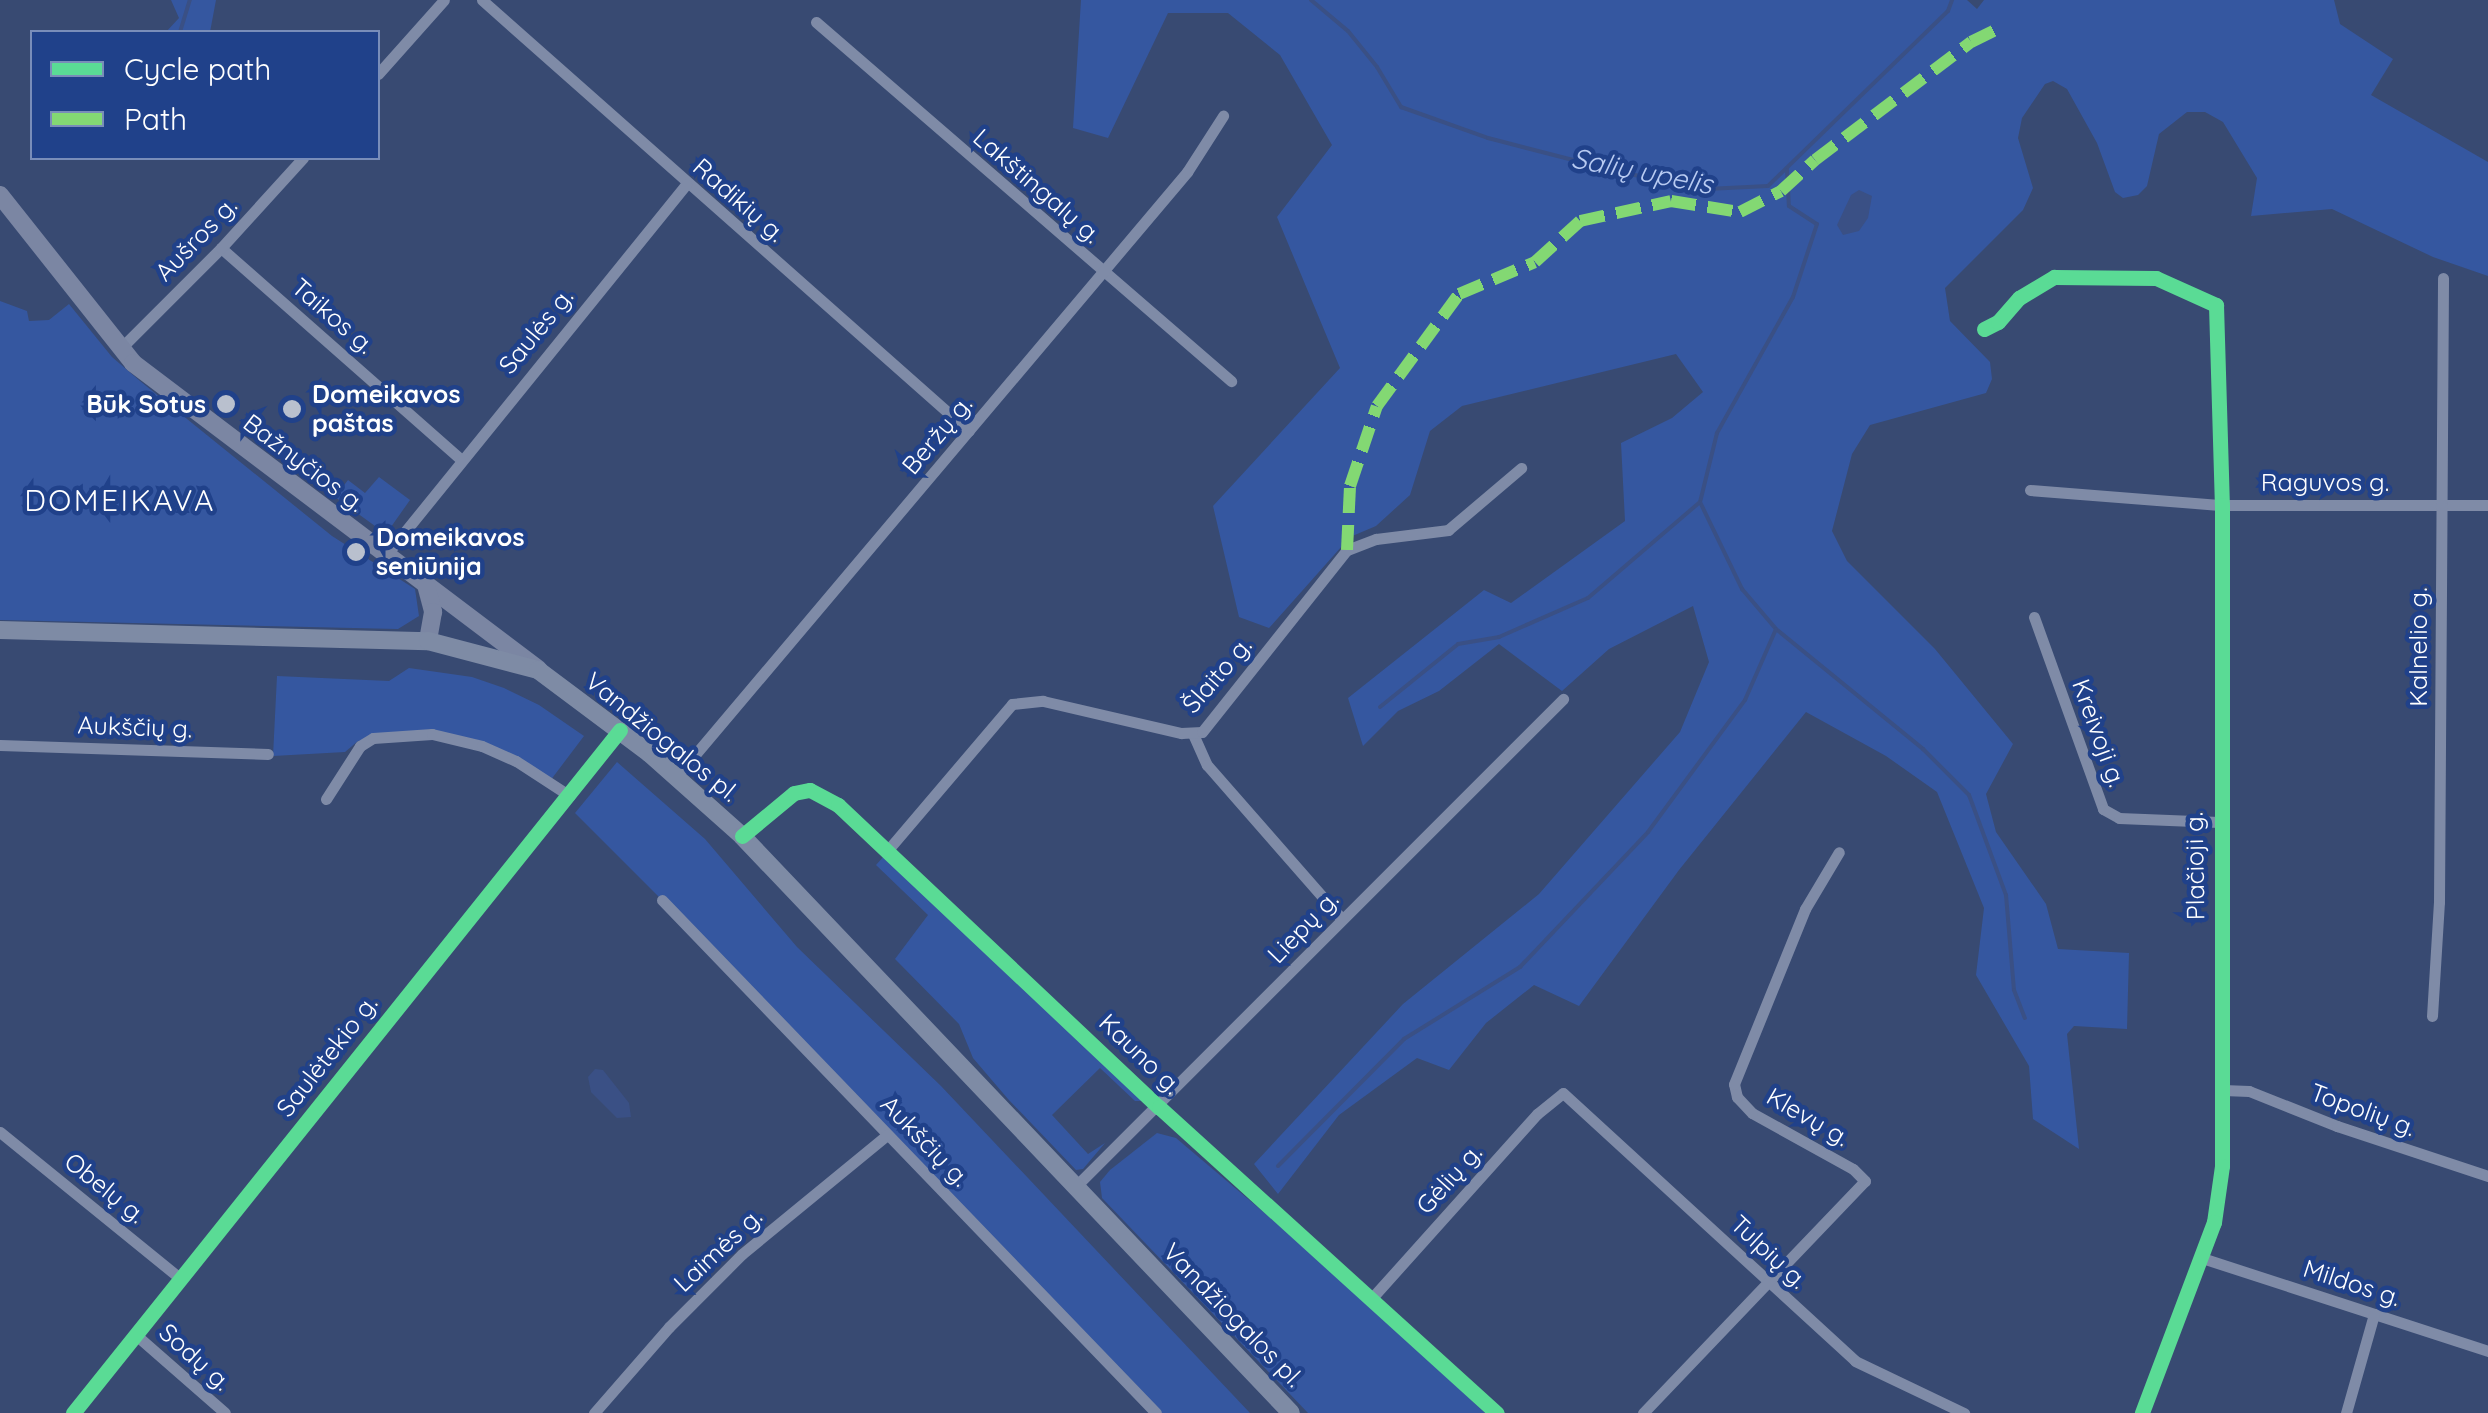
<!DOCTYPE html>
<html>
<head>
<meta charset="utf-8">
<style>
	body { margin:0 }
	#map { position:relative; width:2488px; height:1413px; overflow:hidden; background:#384a72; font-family:Quicksand,sans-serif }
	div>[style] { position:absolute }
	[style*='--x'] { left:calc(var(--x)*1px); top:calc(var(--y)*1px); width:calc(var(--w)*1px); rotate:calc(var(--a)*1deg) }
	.green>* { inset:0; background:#3557a0 }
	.water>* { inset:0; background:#3a5085 }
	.stream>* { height:4px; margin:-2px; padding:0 2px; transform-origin:2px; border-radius:2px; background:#3a5085 }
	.minor>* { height:11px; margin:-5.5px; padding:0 5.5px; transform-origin:5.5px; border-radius:5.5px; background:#7f8ba7 }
	.secondary>* { height:18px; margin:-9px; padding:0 9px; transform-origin:9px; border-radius:9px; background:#7b86a3 }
	.primary>* { height:18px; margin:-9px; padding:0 9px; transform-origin:9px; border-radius:9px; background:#7e8ba5 }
	.quiet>* { height:12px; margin-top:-6px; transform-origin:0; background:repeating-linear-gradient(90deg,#83d873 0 25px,transparent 0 37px) }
	.cycleway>* { height:15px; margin:-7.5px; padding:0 7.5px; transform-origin:7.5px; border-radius:7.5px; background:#5adb95 }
	.dots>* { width:28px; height:28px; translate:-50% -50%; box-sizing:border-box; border:5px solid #20418a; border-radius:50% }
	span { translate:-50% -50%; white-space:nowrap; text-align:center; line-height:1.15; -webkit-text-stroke:9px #20418a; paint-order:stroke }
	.street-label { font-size:25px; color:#fff }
	.poi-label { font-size:25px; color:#fff; font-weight:700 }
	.left { translate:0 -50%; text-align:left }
	.right { translate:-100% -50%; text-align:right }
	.water-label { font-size:28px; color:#b8cbf2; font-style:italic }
	.quarter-label { font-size:30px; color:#fff; letter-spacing:2.5px }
	.legend { position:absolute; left:30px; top:30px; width:350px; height:130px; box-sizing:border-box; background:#20418a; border:2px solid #798db9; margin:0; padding:12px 18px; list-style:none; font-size:30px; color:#fff }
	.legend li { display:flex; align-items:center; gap:20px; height:50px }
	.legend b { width:50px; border:2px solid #798db9 }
</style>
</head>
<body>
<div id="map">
	<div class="green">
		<div style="clip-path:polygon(171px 0,216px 0,210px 32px,166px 32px,179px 18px)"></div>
		<div style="clip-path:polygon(1081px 0,1967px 0,1977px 9px,1984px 0,2334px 0,2340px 24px,2393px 59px,2371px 95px,2488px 162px,2488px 276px,2433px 257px,2332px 209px,2251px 216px,2257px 178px,2223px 122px,2205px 112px,2187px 112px,2159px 134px,2147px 186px,2138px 195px,2123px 198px,2115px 192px,2097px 143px,2067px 89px,2053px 81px,2045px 84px,2022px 118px,2018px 138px,2033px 188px,2023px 210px,1945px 288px,1950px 321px,1990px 362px,1992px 379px,1986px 393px,1870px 425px,1852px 454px,1832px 531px,1847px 561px,1935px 649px,2013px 744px,1986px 794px,1996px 832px,2046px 904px,2058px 949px,2129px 953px,2127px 1029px,2074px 1026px,2067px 1034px,2079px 1149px,2033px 1119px,2029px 1066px,1976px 975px,1984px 908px,1937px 792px,1886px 756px,1806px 712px,1679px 870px,1579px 1006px,1534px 985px,1486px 1023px,1449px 1070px,1417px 1058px,1339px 1115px,1278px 1194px,1254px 1164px,1403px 1004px,1539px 894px,1680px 732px,1709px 662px,1693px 606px,1609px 649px,1562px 691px,1499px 644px,1439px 691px,1398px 711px,1363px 746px,1348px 698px,1484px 590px,1511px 603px,1625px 521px,1621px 443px,1672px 418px,1703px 392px,1676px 354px,1462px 406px,1430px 431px,1410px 495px,1376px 526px,1350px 537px,1269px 628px,1239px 617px,1213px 506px,1340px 368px,1277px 217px,1332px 145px,1280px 55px,1228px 13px,1168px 13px,1108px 138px,1073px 128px)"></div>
		<div style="clip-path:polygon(0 301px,27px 311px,29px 321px,49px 320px,69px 304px,112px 357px,140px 381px,332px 536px,415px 589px,419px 616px,398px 629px,0 620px)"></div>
		<div style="clip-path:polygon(379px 477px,410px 500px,386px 534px,335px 497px,348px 480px,365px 493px)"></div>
		<div style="clip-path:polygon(409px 668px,472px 677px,504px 688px,539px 705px,584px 736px,550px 781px,453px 736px,358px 741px,345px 752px,273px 756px,277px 676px,389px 681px)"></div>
		<div style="clip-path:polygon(617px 762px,705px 839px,797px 947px,941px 1086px,1250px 1413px,1156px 1413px,744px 982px,575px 813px)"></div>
		<div style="clip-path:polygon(884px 856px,1146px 1101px,1135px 1101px,1100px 1068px,1052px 1115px,1088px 1154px,1105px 1143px,1083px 1169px,1076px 1170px,1008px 1099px,973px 1058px,959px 1024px,895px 959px,928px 915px,876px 865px)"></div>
		<div style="clip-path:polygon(1157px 1133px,1176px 1138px,1338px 1275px,1485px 1413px,1308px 1413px,1102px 1198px,1100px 1182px,1110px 1170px)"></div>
	</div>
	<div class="water">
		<div style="clip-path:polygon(1859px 190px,1872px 196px,1868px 218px,1859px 231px,1843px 235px,1837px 225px,1851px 195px)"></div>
		<div style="clip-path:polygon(595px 1069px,603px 1070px,629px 1103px,631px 1117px,617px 1118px,591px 1092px,588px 1077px)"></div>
	</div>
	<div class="stream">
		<div style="--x:1311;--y:0;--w:48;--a:40"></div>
		<div style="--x:1348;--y:31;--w:46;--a:51.1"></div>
		<div style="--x:1377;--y:67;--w:47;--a:59"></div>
		<div style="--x:1401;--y:107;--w:92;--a:19.6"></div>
		<div style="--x:1488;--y:138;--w:135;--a:14.5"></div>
		<div style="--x:1619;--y:172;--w:90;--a:10.9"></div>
		<div style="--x:1707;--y:189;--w:61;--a:-2.8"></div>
		<div style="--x:1768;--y:186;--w:251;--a:-44.2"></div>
		<div style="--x:1948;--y:11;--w:12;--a:-70"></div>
		<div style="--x:180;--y:32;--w:34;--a:-73"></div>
		<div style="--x:1787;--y:170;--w:36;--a:87"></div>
		<div style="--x:1789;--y:206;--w:33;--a:33"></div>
		<div style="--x:1817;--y:224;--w:77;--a:108.2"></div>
		<div style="--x:1793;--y:297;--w:156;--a:119.2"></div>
		<div style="--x:1717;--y:433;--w:71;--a:103.8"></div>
		<div style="--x:1700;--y:502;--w:97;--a:64.2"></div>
		<div style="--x:1742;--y:589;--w:52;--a:49.6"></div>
		<div style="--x:1776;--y:629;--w:190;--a:39.2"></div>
		<div style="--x:1923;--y:749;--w:65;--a:45"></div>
		<div style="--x:1969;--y:795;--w:107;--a:69.7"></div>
		<div style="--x:2006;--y:895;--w:95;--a:85.2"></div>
		<div style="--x:2014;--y:990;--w:30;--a:69"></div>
		<div style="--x:1380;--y:707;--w:100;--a:-38.9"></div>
		<div style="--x:1458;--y:644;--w:42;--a:-9.7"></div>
		<div style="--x:1499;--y:637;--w:97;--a:-23.7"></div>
		<div style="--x:1588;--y:598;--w:146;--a:-40.6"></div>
		<div style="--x:1278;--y:1166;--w:179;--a:-45.2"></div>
		<div style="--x:1404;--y:1039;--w:137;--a:-31.8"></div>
		<div style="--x:1520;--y:967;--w:186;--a:-46.5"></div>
		<div style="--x:1648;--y:832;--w:164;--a:-53.7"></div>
		<div style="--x:1745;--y:700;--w:77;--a:-66.4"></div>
	</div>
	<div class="minor">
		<div style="--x:482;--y:0;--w:650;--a:41.51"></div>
		<div style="--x:816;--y:22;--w:549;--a:40.86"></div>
		<div style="--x:378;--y:74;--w:99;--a:-48.3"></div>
		<div style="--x:221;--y:248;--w:319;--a:41.4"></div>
		<div style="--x:1984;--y:329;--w:16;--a:-27"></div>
		<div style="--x:1998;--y:322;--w:32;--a:-49"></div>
		<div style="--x:2019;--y:298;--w:41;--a:-31"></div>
		<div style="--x:2054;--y:277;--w:102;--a:0.6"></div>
		<div style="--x:2156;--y:278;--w:66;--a:24.2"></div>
		<div style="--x:2216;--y:305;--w:200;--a:88.3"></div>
		<div style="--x:2222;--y:505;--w:661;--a:90"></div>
		<div style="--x:2222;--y:1166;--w:57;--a:98.1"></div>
		<div style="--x:2214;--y:1222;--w:204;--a:110.7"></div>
		<div style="--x:120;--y:349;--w:143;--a:-45"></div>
		<div style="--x:221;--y:248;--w:122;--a:-47.7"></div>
		<div style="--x:2030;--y:490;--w:193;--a:4.5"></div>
		<div style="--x:2222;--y:505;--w:266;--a:0"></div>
		<div style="--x:386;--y:555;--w:477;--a:-51"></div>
		<div style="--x:2034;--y:617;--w:204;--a:70.2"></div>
		<div style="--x:2103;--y:809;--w:18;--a:29"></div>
		<div style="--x:2119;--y:818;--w:100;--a:2.3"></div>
		<div style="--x:1193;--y:734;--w:34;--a:66"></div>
		<div style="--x:1207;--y:765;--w:203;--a:48.8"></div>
		<div style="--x:0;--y:745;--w:268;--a:1.9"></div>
		<div style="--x:677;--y:776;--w:791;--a:-49.82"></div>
		<div style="--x:1187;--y:172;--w:67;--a:-57.3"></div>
		<div style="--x:326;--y:799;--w:63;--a:-57.3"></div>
		<div style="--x:360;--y:746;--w:15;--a:-32"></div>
		<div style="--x:373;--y:738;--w:59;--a:-3.9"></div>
		<div style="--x:432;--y:734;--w:51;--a:13.5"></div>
		<div style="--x:482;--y:746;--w:37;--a:24"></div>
		<div style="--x:516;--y:761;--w:64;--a:32.9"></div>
		<div style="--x:742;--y:836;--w:67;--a:-39.6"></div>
		<div style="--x:794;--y:793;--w:16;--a:-11"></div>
		<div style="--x:810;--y:790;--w:32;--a:28"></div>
		<div style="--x:838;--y:805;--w:441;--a:43.3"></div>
		<div style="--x:1159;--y:1107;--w:456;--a:42.2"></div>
		<div style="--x:887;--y:851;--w:193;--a:-49.6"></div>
		<div style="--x:1012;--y:704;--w:31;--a:-6"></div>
		<div style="--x:1043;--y:701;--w:142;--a:13.1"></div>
		<div style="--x:1181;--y:733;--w:21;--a:-3"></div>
		<div style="--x:1202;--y:732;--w:233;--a:-51.5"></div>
		<div style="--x:1347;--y:550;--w:31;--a:-21"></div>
		<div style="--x:1376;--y:539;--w:73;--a:-7.1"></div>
		<div style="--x:1448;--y:530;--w:96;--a:-40.3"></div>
		<div style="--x:662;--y:900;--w:712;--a:46.08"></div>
		<div style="--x:2432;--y:1016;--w:114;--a:-86.5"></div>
		<div style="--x:2439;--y:902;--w:624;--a:-89.63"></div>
		<div style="--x:2223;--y:1090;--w:26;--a:2"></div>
		<div style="--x:2249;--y:1091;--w:95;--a:21.7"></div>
		<div style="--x:2337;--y:1126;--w:159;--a:18.3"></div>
		<div style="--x:0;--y:1132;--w:233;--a:39.1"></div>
		<div style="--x:1076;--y:1186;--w:689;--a:-45"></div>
		<div style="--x:2202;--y:1258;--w:301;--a:18"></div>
		<div style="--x:1371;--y:1299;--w:249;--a:-48.1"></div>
		<div style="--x:1537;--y:1114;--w:33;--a:-39"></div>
		<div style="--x:1563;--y:1093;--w:396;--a:42.5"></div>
		<div style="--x:1855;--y:1361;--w:121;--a:25.5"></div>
		<div style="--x:136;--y:1335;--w:118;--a:41.2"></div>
		<div style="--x:73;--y:1413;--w:875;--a:-51.31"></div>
		<div style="--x:594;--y:1413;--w:114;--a:-48.9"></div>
		<div style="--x:669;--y:1327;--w:103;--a:-45"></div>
		<div style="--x:742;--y:1254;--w:188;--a:-39.4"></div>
		<div style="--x:1643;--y:1413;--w:321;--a:-46.3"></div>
		<div style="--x:1865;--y:1181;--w:17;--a:-135"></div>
		<div style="--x:1853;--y:1169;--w:115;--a:-151"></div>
		<div style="--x:1752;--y:1113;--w:22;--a:-133"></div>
		<div style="--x:1737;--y:1097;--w:13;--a:-103"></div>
		<div style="--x:1734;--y:1084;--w:189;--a:-67.9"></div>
		<div style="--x:1805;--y:909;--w:66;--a:-59.2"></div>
		<div style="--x:2346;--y:1413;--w:103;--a:-74.2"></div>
	</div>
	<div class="secondary">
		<div style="--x:0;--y:195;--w:214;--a:51.6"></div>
		<div style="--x:133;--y:363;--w:508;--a:37.07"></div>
		<div style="--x:426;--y:585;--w:28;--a:75"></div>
		<div style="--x:433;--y:612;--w:29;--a:100"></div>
	</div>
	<div class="primary">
		<div style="--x:0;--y:630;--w:428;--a:1.5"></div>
		<div style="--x:428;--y:641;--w:114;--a:14.8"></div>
		<div style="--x:538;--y:670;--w:139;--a:36.8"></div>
		<div style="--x:649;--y:753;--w:125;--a:41.7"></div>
		<div style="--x:742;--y:836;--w:796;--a:46.42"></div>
	</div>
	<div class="quiet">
		<div style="--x:1347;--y:550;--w:64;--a:-87.3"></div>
		<div style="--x:1350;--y:486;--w:84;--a:-71.4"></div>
		<div style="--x:1377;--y:406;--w:139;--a:-53.8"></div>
		<div style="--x:1459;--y:294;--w:82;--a:-22.8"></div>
		<div style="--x:1535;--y:262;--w:61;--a:-42.3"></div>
		<div style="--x:1580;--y:221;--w:93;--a:-12.4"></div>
		<div style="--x:1671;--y:201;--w:70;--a:9.1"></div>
		<div style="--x:1740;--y:212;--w:46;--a:-27.1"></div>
		<div style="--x:1781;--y:191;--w:46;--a:-42.4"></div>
		<div style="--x:1815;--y:160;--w:196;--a:-37.1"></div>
		<div style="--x:1971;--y:42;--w:32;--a:-26"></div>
	</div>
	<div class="cycleway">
		<div style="--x:1984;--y:329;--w:16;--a:-27"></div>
		<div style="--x:1998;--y:322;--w:32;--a:-49"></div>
		<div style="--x:2019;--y:298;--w:41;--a:-31"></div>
		<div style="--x:2054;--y:277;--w:102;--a:0.6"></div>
		<div style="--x:2156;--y:278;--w:66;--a:24.2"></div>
		<div style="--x:2216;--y:305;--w:200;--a:88.3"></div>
		<div style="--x:2222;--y:505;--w:661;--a:90"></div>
		<div style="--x:2222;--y:1166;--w:57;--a:98.1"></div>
		<div style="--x:2214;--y:1222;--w:204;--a:110.7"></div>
		<div style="--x:742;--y:836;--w:67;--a:-39.6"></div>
		<div style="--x:794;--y:793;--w:16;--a:-11"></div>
		<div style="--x:810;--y:790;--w:32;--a:28"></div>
		<div style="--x:838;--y:805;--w:441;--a:43.3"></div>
		<div style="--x:1159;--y:1107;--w:456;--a:42.2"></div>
		<div style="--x:73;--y:1413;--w:875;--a:-51.31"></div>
	</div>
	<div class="dots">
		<div style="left:226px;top:404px;background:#b9c0ce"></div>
		<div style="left:292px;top:409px;background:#b9c0ce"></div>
		<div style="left:356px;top:552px;background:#b9c0ce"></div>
	</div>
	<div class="street-label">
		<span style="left:1037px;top:186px;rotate:41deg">Lakštingalų g.</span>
		<span style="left:739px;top:200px;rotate:41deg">Radikių g.</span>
		<span style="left:196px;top:239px;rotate:-46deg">Aušros g.</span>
		<span style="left:333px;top:316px;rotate:41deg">Taikos g.</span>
		<span style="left:536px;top:331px;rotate:-51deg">Saulės g.</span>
		<span style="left:937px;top:435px;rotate:-50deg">Beržų g.</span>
		<span style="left:304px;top:463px;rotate:37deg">Bažnyčios g.</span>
		<span style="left:2325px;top:482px">Raguvos g.</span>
		<span style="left:2418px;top:647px;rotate:-90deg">Kalnelio g.</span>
		<span style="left:1217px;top:675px;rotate:-49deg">Šlaito g.</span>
		<span style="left:135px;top:727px;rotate:2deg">Aukščių g.</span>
		<span style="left:2099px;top:733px;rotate:70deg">Kreivoji g.</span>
		<span style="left:662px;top:737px;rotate:39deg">Vandžiogalos pl.</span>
		<span style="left:2195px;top:866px;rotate:-91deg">Plačioji g.</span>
		<span style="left:1303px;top:927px;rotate:-46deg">Liepų g.</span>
		<span style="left:1140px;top:1054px;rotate:44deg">Kauno g.</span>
		<span style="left:327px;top:1056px;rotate:-52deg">Saulėtekio g.</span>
		<span style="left:2363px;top:1110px;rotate:20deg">Topolių g.</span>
		<span style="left:1808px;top:1117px;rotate:30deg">Klevų g.</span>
		<span style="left:925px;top:1141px;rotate:46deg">Aukščių g.</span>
		<span style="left:1449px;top:1179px;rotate:-48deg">Gėlių g.</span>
		<span style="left:105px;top:1188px;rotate:39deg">Obelų g.</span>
		<span style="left:718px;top:1250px;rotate:-43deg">Laimės g.</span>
		<span style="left:1769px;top:1252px;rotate:43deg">Tulpių g.</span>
		<span style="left:2352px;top:1283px;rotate:18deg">Mildos g.</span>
		<span style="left:1233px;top:1315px;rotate:46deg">Vandžiogalos pl.</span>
		<span style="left:195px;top:1357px;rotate:42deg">Sodų g.</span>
	</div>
	<div class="poi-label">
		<span class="left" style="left:312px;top:409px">Domeikavos<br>paštas</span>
		<span class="right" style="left:206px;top:404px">Būk Sotus</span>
		<span class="left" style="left:376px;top:552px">Domeikavos<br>seniūnija</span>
	</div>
	<div class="water-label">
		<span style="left:1642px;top:171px;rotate:11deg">Salių upelis</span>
	</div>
	<div class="quarter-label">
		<span style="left:120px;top:500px">DOMEIKAVA</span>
	</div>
	<ul class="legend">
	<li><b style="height:12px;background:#5adb95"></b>Cycle path</li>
	<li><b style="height:12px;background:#83d873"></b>Path</li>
	</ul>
</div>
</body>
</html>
